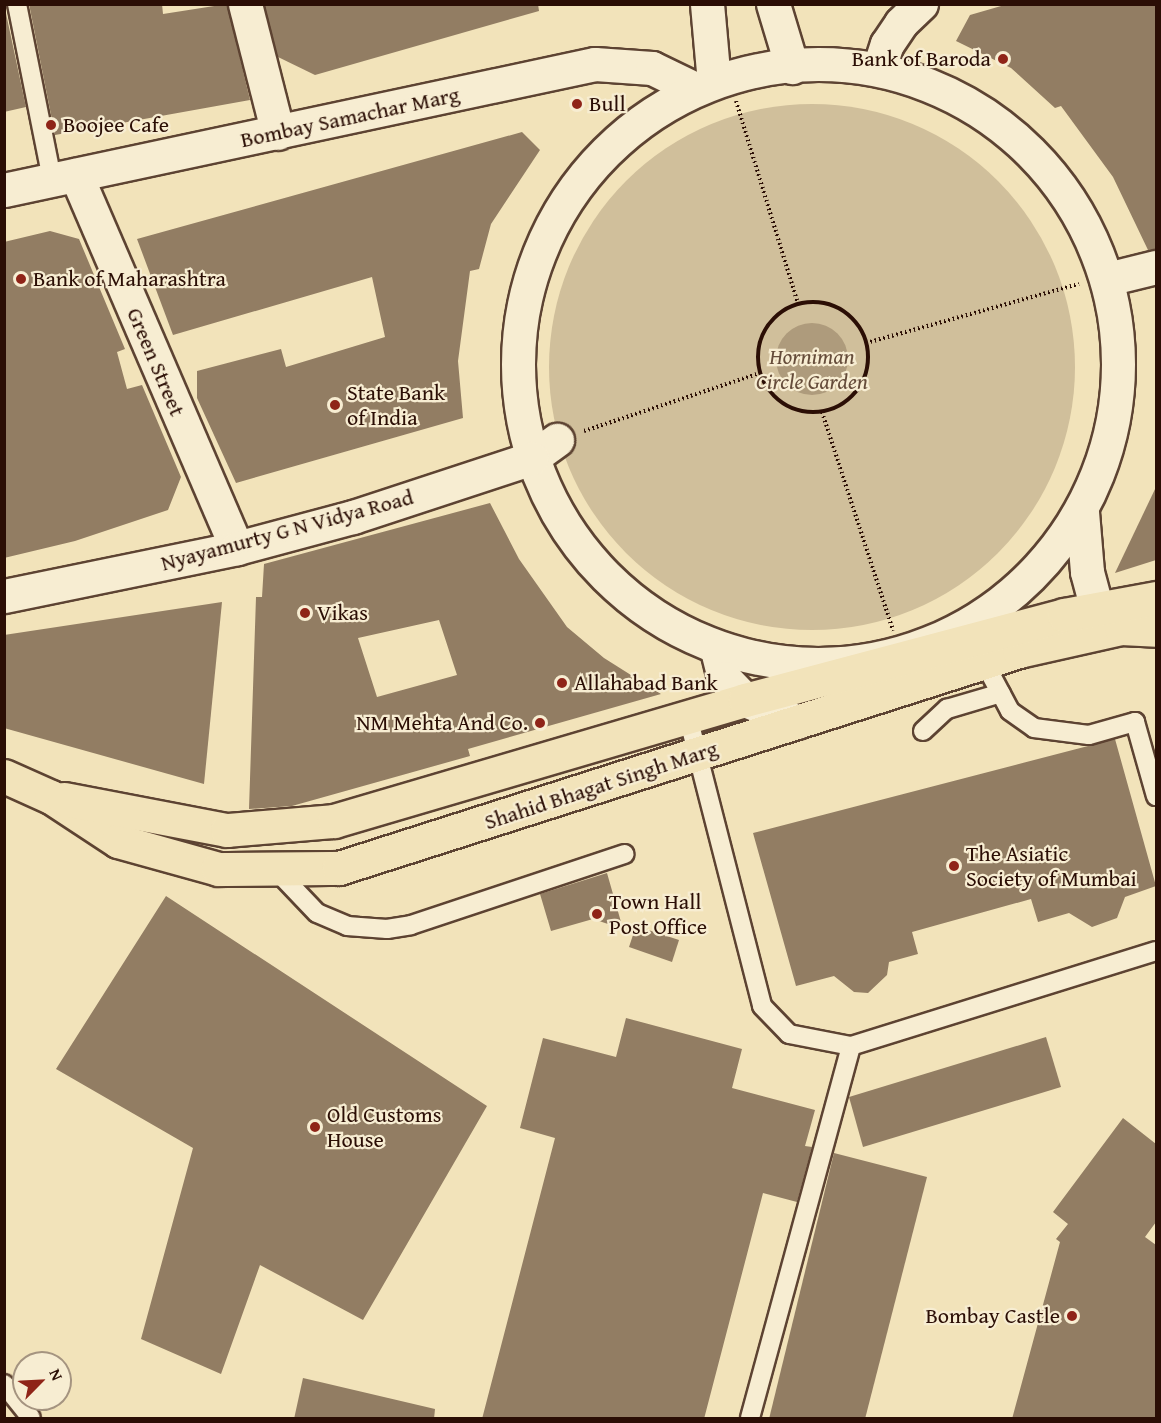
<!DOCTYPE html>
<html>
<head>
<meta charset="utf-8">
<style>
	body { margin:0 }
	#map { position:relative; width:1161px; height:1423px; overflow:hidden; background:#f2e3ba; font-family:"Gentium Book Plus",serif }
	div>[style] { position:absolute }
	[style*='--x'] { left:calc(var(--x)*1px); top:calc(var(--y)*1px); width:calc(var(--w)*1px); rotate:calc(var(--a)*1deg) }
	.green>* { inset:0; background:#d0bf9b }
	.round { border-radius:50% }
	.water>* { inset:0; background:#ae9b7c }
	.building>* { inset:0; background:#927d63 }
	.path>* { height:4px; margin-top:-2px; transform-origin:0; background:repeating-linear-gradient(90deg,#2b0e05 0 1.5px,transparent 0 4.5px) }
	.path>.ring { margin:-2px; padding:0; box-sizing:content-box; background:none; border:4px solid #2b0e05; border-radius:50% }
	.roads { filter:drop-shadow(2px 0 #5d4332) drop-shadow(-2px 0 #5d4332) drop-shadow(0 2px #5d4332) drop-shadow(0 -2px #5d4332) }
	.service>* { height:18px; margin:-9px; padding:0 9px; transform-origin:9px; border-radius:9px; background:#f7edd2 }
	.minor>* { height:33px; margin:-16.5px; padding:0 16.5px; transform-origin:16.5px; border-radius:16.5px; background:#f7edd2 }
	.tertiary>* { height:33px; margin:-16.5px; padding:0 16.5px; transform-origin:16.5px; border-radius:16.5px; background:#f7edd2 }
	.tertiary>.ring { margin:-16.5px; padding:0; box-sizing:content-box; background:none; border:33px solid #f7edd2; border-radius:50% }
	.primary>* { height:33px; margin:-16.5px; padding:0 16.5px; transform-origin:16.5px; border-radius:16.5px; background:#f2e3ba }
	.dots>* { width:16px; height:16px; translate:-50% -50%; box-sizing:border-box; border:3px solid #f7edd2; border-radius:50% }
	span { translate:-50% -50%; white-space:nowrap; text-align:center; line-height:1.15; -webkit-text-stroke:4.5px #f7edd2; paint-order:stroke }
	.poi-label { font-size:22px; color:#2b0e05 }
	.right { translate:-100% -50%; text-align:right }
	.left { translate:0 -50%; text-align:left }
	.street-label { font-size:22px; color:#2b0e05 }
	.park-label { font-size:22px; color:#654c3a; font-style:italic }
	.frame { position:absolute; inset:0; border:6px solid #2b0e05; pointer-events:none }
	.north { position:absolute; left:12px; top:1351px; width:60px; height:60px; box-sizing:border-box; background:#f7edd2; border:2px solid #a59480; border-radius:50%; rotate:66deg; font-size:16px; font-weight:700; line-height:24px; text-align:center; color:#2b0e05 }
	.north::after { content:''; display:block; margin:auto; width:21px; height:27px; background:#8f2418; clip-path:polygon(50% 0,100% 100%,50% 72%,0 100%) }
</style>
</head>
<body>
<div id="map">
	<div class="green">
		<div class="round" style="left:549px;top:104px;width:526px;height:526px"></div>
	</div>
	<div class="water">
		<div class="round" style="left:776px;top:323px;width:72px;height:72px"></div>
	</div>
	<div class="building">
		<div style="clip-path:polygon(4px 4px,26px 107px,4px 112px)"></div>
		<div style="clip-path:polygon(29px 4px,162px 4px,163px 14px,227px 4px,250px 100px,55px 135px)"></div>
		<div style="clip-path:polygon(264px 4px,538px 4px,539px 11px,315px 75px,278px 57px)"></div>
		<div style="clip-path:polygon(1008px 4px,1156px 4px,1156px 249px,1148px 250px,1113px 177px,1061px 106px,1055px 108px,1011px 68px,956px 41px,970px 15px)"></div>
		<div style="clip-path:polygon(522px 132px,540px 150px,491px 224px,479px 269px,470px 271px,458px 361px,463px 418px,236px 483px,197px 398px,197px 371px,281px 349px,286px 367px,385px 337px,372px 277px,173px 335px,137px 239px)"></div>
		<div style="clip-path:polygon(50px 231px,79px 239px,125px 349px,117px 352px,127px 389px,142px 385px,181px 477px,168px 510px,75px 541px,4px 558px,4px 242px)"></div>
		<div style="clip-path:polygon(1156px 487px,1156px 560px,1115px 573px)"></div>
		<div style="clip-path:polygon(evenodd,490px 503px,519px 559px,567px 627px,604px 658px,661px 694px,468px 749px,470px 756px,292px 806px,249px 809px,256px 597px,262px 597px,264px 564px,490px 503px,439px 620px,457px 675px,377px 697px,358px 638px,439px 620px)"></div>
		<div style="clip-path:polygon(222px 602px,204px 784px,4px 728px,4px 635px)"></div>
		<div style="clip-path:polygon(1115px 739px,1156px 886px,1125px 897px,1117px 918px,1092px 927px,1069px 913px,1038px 922px,1031px 899px,912px 932px,918px 954px,889px 962px,887px 975px,868px 993px,854px 992px,834px 976px,796px 986px,753px 833px)"></div>
		<div style="clip-path:polygon(607px 873px,623px 929px,593px 919px,551px 931px,540px 894px)"></div>
		<div style="clip-path:polygon(166px 896px,487px 1106px,363px 1320px,260px 1265px,221px 1374px,141px 1339px,193px 1148px,56px 1069px)"></div>
		<div style="clip-path:polygon(636px 926px,679px 940px,672px 962px,629px 947px)"></div>
		<div style="clip-path:polygon(626px 1018px,742px 1049px,732px 1088px,815px 1110px,805px 1146px,812px 1147px,797px 1202px,763px 1193px,704px 1419px,482px 1419px,555px 1138px,520px 1128px,543px 1038px,616px 1057px)"></div>
		<div style="clip-path:polygon(1046px 1037px,1061px 1087px,863px 1147px,849px 1097px)"></div>
		<div style="clip-path:polygon(1123px 1118px,1156px 1144px,1156px 1222px,1145px 1237px,1156px 1245px,1156px 1419px,1012px 1419px,1060px 1242px,1056px 1239px,1068px 1224px,1053px 1212px)"></div>
		<div style="clip-path:polygon(834px 1153px,927px 1177px,865px 1419px,769px 1419px)"></div>
		<div style="clip-path:polygon(303px 1378px,435px 1409px,434px 1419px,294px 1419px)"></div>
	</div>
	<div class="path">
		<div style="--x:736;--y:101;--w:212;--a:73"></div>
		<div class="ring" style="left:758px;top:302px;width:106px;height:106px"></div>
		<div style="--x:866;--y:343;--w:221;--a:-15.5"></div>
		<div style="--x:822;--y:412;--w:230;--a:72"></div>
		<div style="--x:584;--y:431;--w:185;--a:-18.2"></div>
	</div>
	<div class="roads">
		<div class="service">
			<div style="--x:17;--y:4;--w:178;--a:78.7"></div>
			<div style="--x:984;--y:662;--w:55;--a:62"></div>
			<div style="--x:1010;--y:711;--w:29;--a:35"></div>
			<div style="--x:1034;--y:728;--w:55;--a:7.3"></div>
			<div style="--x:1089;--y:735;--w:48;--a:-15.8"></div>
			<div style="--x:1135;--y:722;--w:77;--a:74.2"></div>
			<div style="--x:688;--y:717;--w:298;--a:75.6"></div>
			<div style="--x:762;--y:1006;--w:39;--a:46"></div>
			<div style="--x:789;--y:1034;--w:63;--a:11"></div>
			<div style="--x:851;--y:1046;--w:319;--a:-17.3"></div>
			<div style="--x:923;--y:731;--w:33;--a:-43"></div>
			<div style="--x:947;--y:709;--w:56;--a:-16.5"></div>
			<div style="--x:276;--y:870;--w:59;--a:46.4"></div>
			<div style="--x:317;--y:913;--w:33;--a:23"></div>
			<div style="--x:347;--y:926;--w:40;--a:4.3"></div>
			<div style="--x:387;--y:929;--w:24;--a:-9"></div>
			<div style="--x:411;--y:925;--w:225;--a:-18.4"></div>
			<div style="--x:4;--y:1384;--w:43;--a:51.5"></div>
			<div style="--x:750;--y:1418;--w:385;--a:-74.8"></div>
		</div>
		<div class="minor">
			<div style="--x:245;--y:4;--w:133;--a:75.7"></div>
			<div style="--x:879;--y:68;--w:25;--a:-72"></div>
			<div style="--x:887;--y:44;--w:25;--a:-56"></div>
			<div style="--x:901;--y:23;--w:28;--a:-44"></div>
			<div style="--x:76;--y:175;--w:406;--a:66.7"></div>
			<div style="--x:4;--y:190;--w:604;--a:-12.04"></div>
			<div style="--x:595;--y:64;--w:57;--a:4"></div>
			<div style="--x:652;--y:68;--w:46;--a:26"></div>
			<div style="--x:1107;--y:279;--w:50;--a:-13.8"></div>
			<div style="--x:532;--y:458;--w:31;--a:-36"></div>
		</div>
		<div class="tertiary">
			<div style="--x:707;--y:4;--w:78;--a:84.9"></div>
			<div style="--x:773;--y:4;--w:66;--a:73.2"></div>
			<div class="ring" style="left:518px;top:64px;width:567px;height:567px"></div>
			<div style="--x:1082;--y:512;--w:60;--a:85.2"></div>
			<div style="--x:1087;--y:572;--w:38;--a:75"></div>
			<div style="--x:4;--y:596;--w:238;--a:-11.6"></div>
			<div style="--x:237;--y:548;--w:120;--a:-15"></div>
			<div style="--x:353;--y:517;--w:188;--a:-18.2"></div>
			<div style="--x:717;--y:650;--w:29;--a:76"></div>
			<div style="--x:724;--y:678;--w:30;--a:46"></div>
			<div style="--x:745;--y:700;--w:57;--a:22.5"></div>
		</div>
		<div class="primary">
			<div style="--x:4;--y:776;--w:51;--a:24.1"></div>
			<div style="--x:51;--y:797;--w:80;--a:33.3"></div>
			<div style="--x:118;--y:841;--w:104;--a:15.6"></div>
			<div style="--x:218;--y:869;--w:121;--a:-0.5"></div>
			<div style="--x:339;--y:868;--w:714;--a:-17.7"></div>
			<div style="--x:1019;--y:651;--w:105;--a:-12.7"></div>
			<div style="--x:1121;--y:628;--w:35;--a:3"></div>
			<div style="--x:64;--y:799;--w:166;--a:10.8"></div>
			<div style="--x:227;--y:830;--w:107;--a:-4.8"></div>
			<div style="--x:334;--y:821;--w:428;--a:-16.4"></div>
			<div style="--x:745;--y:700;--w:330;--a:-14.9"></div>
			<div style="--x:1064;--y:615;--w:94;--a:-10.5"></div>
		</div>
	</div>
	<div class="dots">
		<div style="left:1003px;top:59px;background:#8f2418"></div>
		<div style="left:577px;top:104px;background:#8f2418"></div>
		<div style="left:51px;top:125px;background:#8f2418"></div>
		<div style="left:21px;top:279px;background:#8f2418"></div>
		<div style="left:335px;top:405px;background:#8f2418"></div>
		<div style="left:305px;top:613px;background:#8f2418"></div>
		<div style="left:562px;top:683px;background:#8f2418"></div>
		<div style="left:540px;top:723px;background:#8f2418"></div>
		<div style="left:954px;top:866px;background:#8f2418"></div>
		<div style="left:597px;top:914px;background:#8f2418"></div>
		<div style="left:315px;top:1127px;background:#8f2418"></div>
		<div style="left:1072px;top:1316px;background:#8f2418"></div>
	</div>
	<div class="poi-label">
		<span class="right" style="left:991px;top:59px">Bank of Baroda</span>
		<span class="left" style="left:589px;top:104px">Bull</span>
		<span class="left" style="left:63px;top:125px">Boojee Cafe</span>
		<span class="left" style="left:33px;top:279px">Bank of Maharashtra</span>
		<span class="left" style="left:347px;top:405px">State Bank<br>of India</span>
		<span class="left" style="left:317px;top:613px">Vikas</span>
		<span class="left" style="left:574px;top:683px">Allahabad Bank</span>
		<span class="right" style="left:528px;top:723px">NM Mehta And Co.</span>
		<span class="left" style="left:966px;top:866px">The Asiatic<br>Society of Mumbai</span>
		<span class="left" style="left:609px;top:914px">Town Hall<br>Post Office</span>
		<span class="left" style="left:327px;top:1127px">Old Customs<br>House</span>
		<span class="right" style="left:1060px;top:1316px">Bombay Castle</span>
	</div>
	<div class="street-label">
		<span style="left:350px;top:117px;rotate:-12deg">Bombay Samachar Marg</span>
		<span style="left:156px;top:362px;rotate:67deg">Green Street</span>
		<span style="left:287px;top:530px;rotate:-15deg">Nyayamurty G N Vidya Road</span>
		<span style="left:601px;top:785px;rotate:-18deg">Shahid Bhagat Singh Marg</span>
	</div>
	<div class="park-label">
		<span style="left:812px;top:369px">Horniman<br>Circle Garden</span>
	</div>
	<div class="frame"></div>
	<div class="north">N</div>
</div>
</body>
</html>
